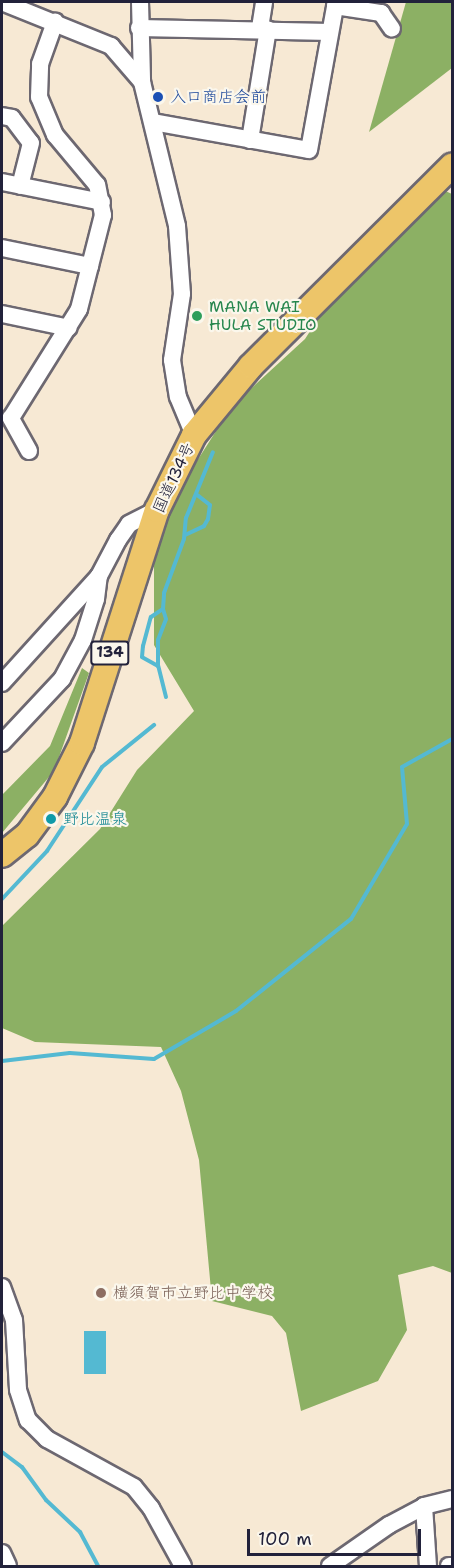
<!DOCTYPE html>
<html>
<head>
<meta charset="utf-8">
<style>
	body { margin:0 }
	#map { position:relative; width:454px; height:1568px; overflow:hidden; background:#f7e9d4; font-family:"Shantell Sans","Klee One",sans-serif }
	div>[style] { position:absolute }
	[style*='--x'] { left:calc(var(--x)*1px); top:calc(var(--y)*1px); width:calc(var(--w)*1px); rotate:calc(var(--a)*1deg) }
	.forest>* { inset:0; background:#8cb064 }
	.water>* { inset:0; background:#54b9d2 }
	.stream>* { height:4px; margin:-2px; padding:0 2px; transform-origin:2px; border-radius:2px; background:#54b9d2 }
	.roads { filter:drop-shadow(2px 0 #6d6871) drop-shadow(-2px 0 #6d6871) drop-shadow(0 2px #6d6871) drop-shadow(0 -2px #6d6871) }
	.minor>* { height:16px; margin:-8px; padding:0 8px; transform-origin:8px; border-radius:8px; background:#fff }
	.highway>* { height:24px; margin:-12px; padding:0 12px; transform-origin:12px; border-radius:12px; background:#edc569 }
	.dots>* { width:16px; height:16px; translate:-50% -50%; box-sizing:border-box; border:3px solid #fbf7ec; border-radius:50% }
	span { translate:-50% -50%; white-space:nowrap; text-align:center; line-height:1.15; -webkit-text-stroke:4.5px #fbf7ec; paint-order:stroke }
	.shield-label span { padding:2px 4px; background:#fbf7ec; border:2px solid; border-radius:4px; -webkit-text-stroke-width:0 }
	.shield-label { font-size:15px; color:#22223b; font-weight:700 }
	.transit-label { font-size:16px; color:#164399 }
	.left { translate:0 -50%; text-align:left }
	.leisure-label { font-size:16px; color:#27864d }
	.street-label { font-size:16px; color:#22223b }
	.culture-label { font-size:16px; color:#0d838f }
	.education-label { font-size:16px; color:#785e54 }
	.frame { position:absolute; inset:0; border:3px solid #22223b; pointer-events:none }
	.scale { position:absolute; left:247px; top:1529px; width:174px; height:27px; box-sizing:border-box; border:3px solid #22223b; border-top:0; padding-left:8px; font-size:18px; line-height:21px; white-space:nowrap; color:#22223b; -webkit-text-stroke:4px #fbf7ec; paint-order:stroke }
</style>
</head>
<body>
<div id="map">
	<div class="forest">
		<div style="clip-path:polygon(406px 2px,452px 2px,452px 68px,369px 132px)"></div>
		<div style="clip-path:polygon(441px 189px,452px 194px,452px 1273px,433px 1266px,398px 1275px,407px 1330px,378px 1381px,301px 1411px,286px 1333px,272px 1316px,212px 1301px,199px 1160px,181px 1091px,161px 1047px,35px 1042px,2px 1028px,2px 926px,100px 829px,137px 770px,194px 711px,154px 645px,154px 562px,167px 508px,232px 406px,305px 339px,336px 291px)"></div>
		<div style="clip-path:polygon(82px 668px,89px 673px,54px 771px,2px 833px,2px 795px,50px 746px)"></div>
	</div>
	<div class="water">
		<div style="clip-path:polygon(84px 1331px,106px 1331px,106px 1374px,84px 1374px)"></div>
	</div>
	<div class="stream">
		<div style="--x:185;--y:535;--w:21;--a:-25"></div>
		<div style="--x:204;--y:526;--w:8;--a:-60"></div>
		<div style="--x:208;--y:519;--w:14;--a:-82"></div>
		<div style="--x:210;--y:505;--w:16;--a:-142"></div>
		<div style="--x:158;--y:666;--w:26;--a:-90"></div>
		<div style="--x:158;--y:640;--w:22;--a:-69"></div>
		<div style="--x:166;--y:619;--w:10;--a:-107"></div>
		<div style="--x:166;--y:697;--w:32;--a:-104"></div>
		<div style="--x:158;--y:666;--w:18;--a:-151"></div>
		<div style="--x:142;--y:657;--w:11;--a:-85"></div>
		<div style="--x:143;--y:646;--w:30;--a:-75"></div>
		<div style="--x:151;--y:617;--w:14;--a:-34"></div>
		<div style="--x:163;--y:609;--w:16;--a:-86"></div>
		<div style="--x:164;--y:593;--w:58;--a:-69.7"></div>
		<div style="--x:184;--y:539;--w:21;--a:-85"></div>
		<div style="--x:186;--y:518;--w:71;--a:-67.8"></div>
		<div style="--x:2;--y:899;--w:66;--a:-46.8"></div>
		<div style="--x:47;--y:851;--w:100;--a:-56.8"></div>
		<div style="--x:102;--y:767;--w:67;--a:-38.9"></div>
		<div style="--x:2;--y:1061;--w:68;--a:-6.7"></div>
		<div style="--x:70;--y:1053;--w:84;--a:4.1"></div>
		<div style="--x:154;--y:1059;--w:95;--a:-30.3"></div>
		<div style="--x:236;--y:1011;--w:147;--a:-38.7"></div>
		<div style="--x:351;--y:919;--w:110;--a:-59.5"></div>
		<div style="--x:407;--y:824;--w:57;--a:-95"></div>
		<div style="--x:402;--y:767;--w:57;--a:-29.2"></div>
		<div style="--x:2;--y:1452;--w:25;--a:37"></div>
		<div style="--x:22;--y:1467;--w:41;--a:54"></div>
		<div style="--x:46;--y:1500;--w:47;--a:43.3"></div>
		<div style="--x:80;--y:1532;--w:38;--a:62"></div>
	</div>
	<div class="roads">
		<div class="minor">
			<div style="--x:2;--y:2;--w:118;--a:22"></div>
			<div style="--x:111;--y:46;--w:48;--a:49.3"></div>
			<div style="--x:142;--y:82;--w:148;--a:76.3"></div>
			<div style="--x:177;--y:226;--w:68;--a:85.8"></div>
			<div style="--x:182;--y:294;--w:67;--a:98.6"></div>
			<div style="--x:172;--y:360;--w:37;--a:81"></div>
			<div style="--x:178;--y:397;--w:41;--a:67.2"></div>
			<div style="--x:140;--y:2;--w:79;--a:88.5"></div>
			<div style="--x:335;--y:6;--w:47;--a:8.7"></div>
			<div style="--x:381;--y:13;--w:19;--a:55"></div>
			<div style="--x:139;--y:28;--w:191;--a:1.2"></div>
			<div style="--x:260;--y:28;--w:26;--a:-81"></div>
			<div style="--x:2;--y:116;--w:10;--a:11"></div>
			<div style="--x:12;--y:118;--w:31;--a:53"></div>
			<div style="--x:31;--y:143;--w:44;--a:104.3"></div>
			<div style="--x:153;--y:122;--w:158;--a:10.2"></div>
			<div style="--x:309;--y:150;--w:150;--a:-79.7"></div>
			<div style="--x:250;--y:140;--w:112;--a:-80.8"></div>
			<div style="--x:2;--y:182;--w:102;--a:11.3"></div>
			<div style="--x:2;--y:248;--w:90;--a:11.6"></div>
			<div style="--x:2;--y:314;--w:68;--a:11.8"></div>
			<div style="--x:29;--y:451;--w:38;--a:-119"></div>
			<div style="--x:11;--y:418;--w:128;--a:-58"></div>
			<div style="--x:79;--y:309;--w:97;--a:-75.7"></div>
			<div style="--x:103;--y:215;--w:31;--a:-101"></div>
			<div style="--x:97;--y:185;--w:65;--a:-130"></div>
			<div style="--x:55;--y:135;--w:41;--a:-112.8"></div>
			<div style="--x:39;--y:97;--w:33;--a:-88"></div>
			<div style="--x:40;--y:64;--w:45;--a:-70.3"></div>
			<div style="--x:2;--y:683;--w:144;--a:-47.8"></div>
			<div style="--x:2;--y:743;--w:88;--a:-46.8"></div>
			<div style="--x:62;--y:679;--w:44;--a:-61.7"></div>
			<div style="--x:83;--y:640;--w:43;--a:-72.4"></div>
			<div style="--x:96;--y:599;--w:23;--a:-83"></div>
			<div style="--x:99;--y:576;--w:41;--a:-62.2"></div>
			<div style="--x:118;--y:540;--w:19;--a:-55"></div>
			<div style="--x:129;--y:524;--w:31;--a:-27"></div>
			<div style="--x:2;--y:1287;--w:35;--a:70"></div>
			<div style="--x:14;--y:1320;--w:70;--a:86.7"></div>
			<div style="--x:18;--y:1390;--w:32;--a:72"></div>
			<div style="--x:28;--y:1420;--w:27;--a:45"></div>
			<div style="--x:47;--y:1439;--w:99;--a:28.9"></div>
			<div style="--x:134;--y:1487;--w:27;--a:51"></div>
			<div style="--x:151;--y:1508;--w:66;--a:61.1"></div>
			<div style="--x:424;--y:1506;--w:60;--a:86.2"></div>
			<div style="--x:2;--y:1553;--w:14;--a:65"></div>
			<div style="--x:330;--y:1566;--w:72;--a:-34.8"></div>
			<div style="--x:389;--y:1525;--w:40;--a:-28"></div>
			<div style="--x:424;--y:1506;--w:29;--a:-14"></div>
			<div style="--x:449;--y:1566;--w:3;--a:0"></div>
		</div>
		<div class="highway">
			<div style="--x:2;--y:855;--w:32;--a:-39"></div>
			<div style="--x:27;--y:835;--w:47;--a:-53.6"></div>
			<div style="--x:55;--y:797;--w:60;--a:-63.4"></div>
			<div style="--x:82;--y:743;--w:245;--a:-72.2"></div>
			<div style="--x:157;--y:510;--w:84;--a:-63.7"></div>
			<div style="--x:194;--y:435;--w:89;--a:-50.4"></div>
			<div style="--x:251;--y:366;--w:284;--a:-44.9"></div>
		</div>
	</div>
	<div class="dots">
		<div style="left:158px;top:97px;background:#1a4fb4"></div>
		<div style="left:197px;top:316px;background:#2e9e5b"></div>
		<div style="left:51px;top:819px;background:#0f9aa8"></div>
		<div style="left:101px;top:1293px;background:#8d6e63"></div>
	</div>
	<div class="shield-label">
		<span style="left:110px;top:653px">134</span>
	</div>
	<div class="transit-label">
		<span class="left" style="left:170px;top:97px">入口商店会前</span>
	</div>
	<div class="leisure-label">
		<span class="left" style="left:209px;top:316px">MANA WAI<br>HULA STUDIO</span>
	</div>
	<div class="street-label">
		<span style="left:174px;top:478px;rotate:-65deg">国道134号</span>
	</div>
	<div class="culture-label">
		<span class="left" style="left:63px;top:819px">野比温泉</span>
	</div>
	<div class="education-label">
		<span class="left" style="left:113px;top:1293px">横須賀市立野比中学校</span>
	</div>
	<div class="frame"></div>
	<div class="scale">100 m</div>
</div>
</body>
</html>
